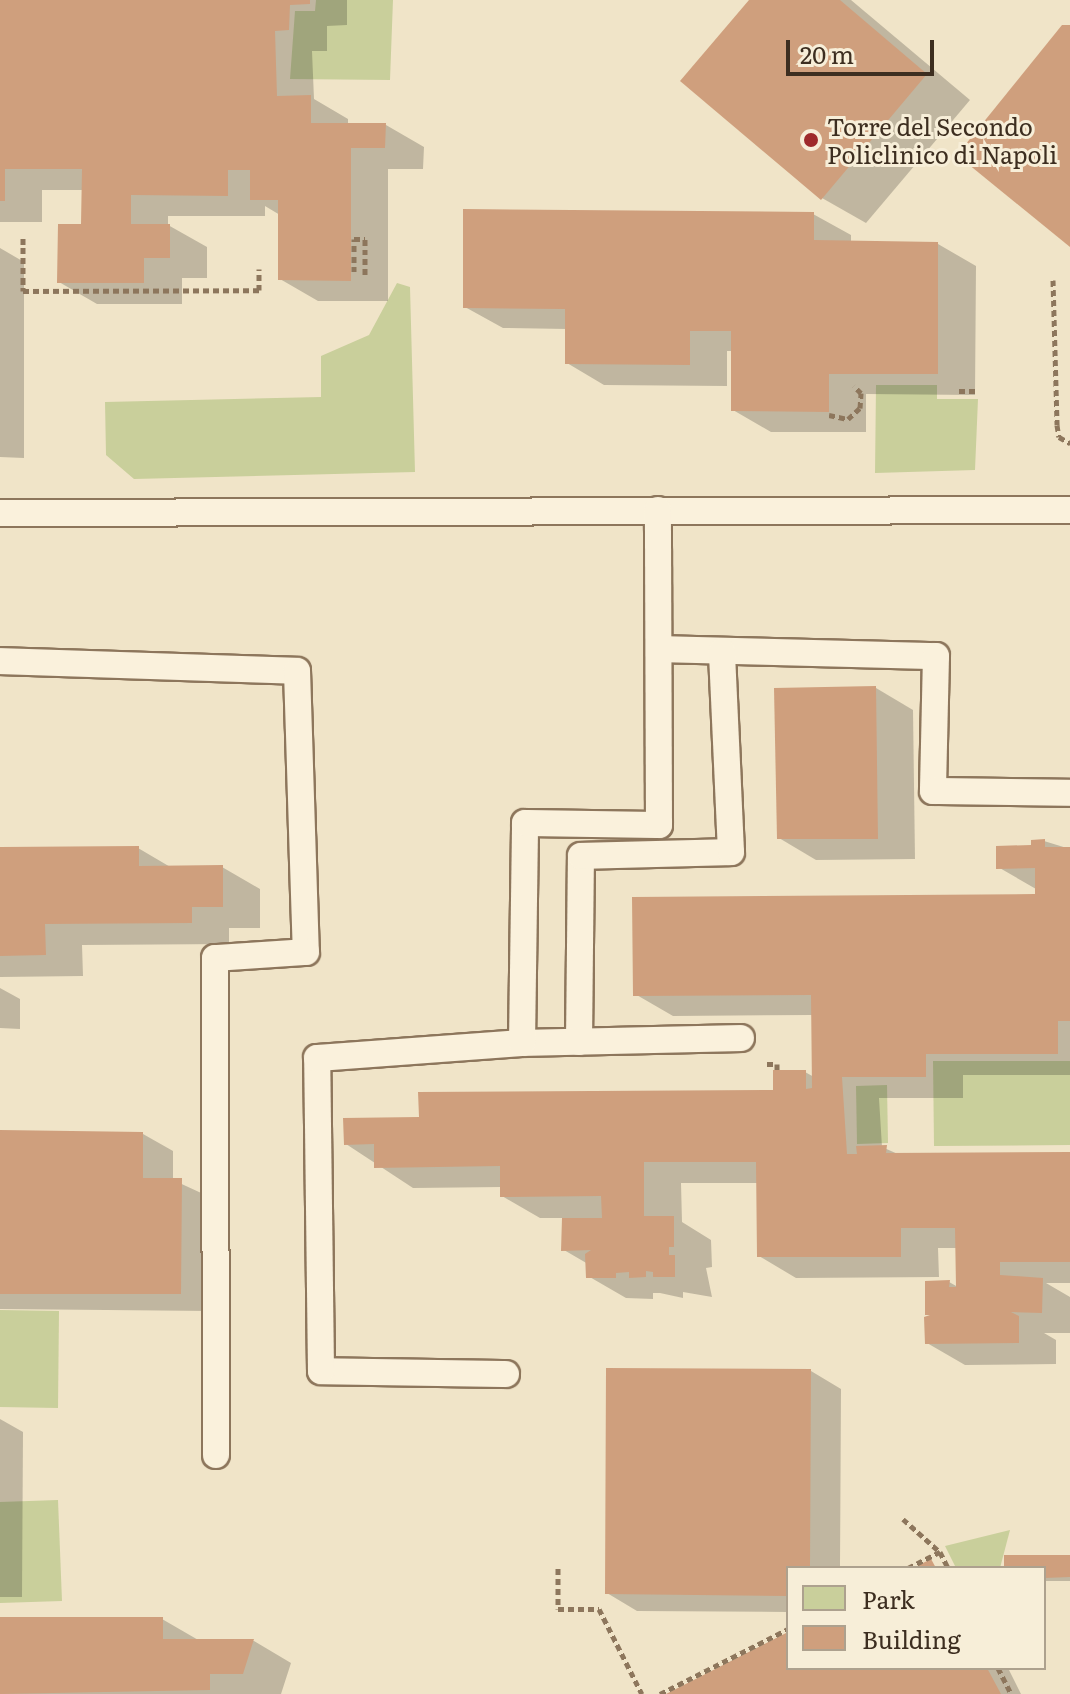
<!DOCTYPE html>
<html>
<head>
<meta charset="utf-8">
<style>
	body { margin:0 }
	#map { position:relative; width:1070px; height:1694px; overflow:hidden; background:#f0e4c8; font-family:Literata,serif }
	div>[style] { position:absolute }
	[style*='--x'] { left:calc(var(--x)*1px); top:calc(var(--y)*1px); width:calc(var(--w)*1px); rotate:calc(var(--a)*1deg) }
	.green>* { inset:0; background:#c9cf9b }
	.shadow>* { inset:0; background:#0003 }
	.building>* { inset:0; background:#cf9f7d }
	.path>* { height:5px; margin-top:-2.5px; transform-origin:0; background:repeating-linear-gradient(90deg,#8d765c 0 6px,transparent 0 10px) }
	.roads { filter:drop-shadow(2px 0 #8d765c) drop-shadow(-2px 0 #8d765c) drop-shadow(0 2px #8d765c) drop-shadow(0 -2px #8d765c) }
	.service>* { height:26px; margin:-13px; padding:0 13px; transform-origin:13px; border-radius:13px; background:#faf1dc }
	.dots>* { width:22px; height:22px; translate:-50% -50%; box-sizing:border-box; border:4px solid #f7eed8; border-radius:50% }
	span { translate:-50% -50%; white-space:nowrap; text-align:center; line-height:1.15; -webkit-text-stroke:6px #f7eed8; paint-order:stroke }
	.poi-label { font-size:24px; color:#3d2e20 }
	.left { translate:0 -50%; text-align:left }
	.legend { position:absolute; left:786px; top:1566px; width:260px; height:104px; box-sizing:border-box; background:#f7eed8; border:2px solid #ada18e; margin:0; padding:10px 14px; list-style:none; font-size:24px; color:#3d2e20 }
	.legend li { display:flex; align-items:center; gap:16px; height:40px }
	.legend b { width:40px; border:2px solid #ada18e }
	.scale { position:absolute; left:786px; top:40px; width:148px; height:36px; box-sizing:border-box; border:4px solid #3d2e20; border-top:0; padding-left:10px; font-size:24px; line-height:28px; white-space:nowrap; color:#3d2e20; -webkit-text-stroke:6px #f7eed8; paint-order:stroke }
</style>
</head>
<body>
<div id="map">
	<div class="green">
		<div style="clip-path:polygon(316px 0,393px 0,390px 80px,290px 79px,295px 11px,315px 11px)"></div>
		<div style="clip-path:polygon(397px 283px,410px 287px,415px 472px,134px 479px,106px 455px,105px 402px,321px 397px,321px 356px,369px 335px)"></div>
		<div style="clip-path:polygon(876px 385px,937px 385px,937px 399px,978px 399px,975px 470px,875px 473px)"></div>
		<div style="clip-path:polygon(1070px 1061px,1070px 1145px,934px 1146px,933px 1061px)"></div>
		<div style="clip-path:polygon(887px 1085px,888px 1143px,857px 1144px,856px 1086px)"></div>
		<div style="clip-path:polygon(0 1310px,59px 1311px,58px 1408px,0 1407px)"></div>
		<div style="clip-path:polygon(58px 1500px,62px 1601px,0 1603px,0 1502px)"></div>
		<div style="clip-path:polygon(1010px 1530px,1000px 1568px,956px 1568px,945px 1546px)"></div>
	</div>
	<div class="shadow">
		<div style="clip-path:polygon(0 0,347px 0,347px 25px,327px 26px,327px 51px,312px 51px,314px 99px,348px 119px,348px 125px,386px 125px,424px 147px,423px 169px,388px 169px,388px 301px,318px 301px,280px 279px,280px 215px,265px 206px,265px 216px,168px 216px,168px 225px,207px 247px,207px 278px,182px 278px,182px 304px,97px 304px,59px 282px,83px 226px,84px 190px,42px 190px,42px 222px,0 222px)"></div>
		<div style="clip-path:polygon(751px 0,851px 0,970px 100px,866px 223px,822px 198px)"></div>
		<div style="clip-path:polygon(813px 214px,851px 235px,851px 243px,938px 244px,976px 266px,975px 395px,866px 394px,866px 432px,771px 432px,733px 410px,733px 351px,727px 351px,727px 386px,604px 385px,567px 363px,567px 329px,503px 328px,465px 307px)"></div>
		<div style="clip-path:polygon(0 248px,24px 262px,24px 458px,0 457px)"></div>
		<div style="clip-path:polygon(876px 688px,913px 710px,915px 859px,816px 860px,779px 838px)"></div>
		<div style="clip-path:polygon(1044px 841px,1070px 849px,1070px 1075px,963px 1075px,963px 1098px,879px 1098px,882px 1147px,900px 1155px,1070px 1154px,1070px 1283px,1046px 1283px,1070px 1297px,1070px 1333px,1044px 1333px,1056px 1340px,1056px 1364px,965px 1365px,927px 1343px,932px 1316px,927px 1314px,949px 1282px,958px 1287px,957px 1248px,938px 1248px,939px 1277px,796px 1278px,759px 1256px,758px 1183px,681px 1183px,682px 1222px,711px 1240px,712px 1267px,706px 1268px,712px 1297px,683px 1292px,683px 1298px,660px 1293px,653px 1293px,653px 1299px,626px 1298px,588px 1276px,588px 1264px,564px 1250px,564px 1218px,540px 1218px,502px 1196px,502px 1187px,413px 1188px,346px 1144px,421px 1119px,775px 1092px,805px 1072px,814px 1077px,813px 1015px,673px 1016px,635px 994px,1037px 896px,1036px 889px,998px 867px)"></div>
		<div style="clip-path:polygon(138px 848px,172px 868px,222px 867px,260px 889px,260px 928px,229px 928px,229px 944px,82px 945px,83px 976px,0 977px,0 849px)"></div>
		<div style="clip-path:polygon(0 988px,20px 999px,20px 1029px,0 1028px)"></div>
		<div style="clip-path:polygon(0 1132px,143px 1134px,173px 1151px,173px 1180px,212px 1198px,211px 1311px,0 1309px)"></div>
		<div style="clip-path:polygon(811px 1371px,841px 1389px,840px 1568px,788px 1568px,788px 1612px,637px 1611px,607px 1593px)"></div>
		<div style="clip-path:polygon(0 1419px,23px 1432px,22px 1597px,0 1597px)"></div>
		<div style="clip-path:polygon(1070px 1557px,1070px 1581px,1044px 1581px,1044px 1568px,1006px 1568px)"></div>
		<div style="clip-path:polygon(0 1619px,162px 1619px,200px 1641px,254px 1641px,291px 1663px,281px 1694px,0 1694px)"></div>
		<div style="clip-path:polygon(788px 1634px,788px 1668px,1008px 1668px,1021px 1694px,670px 1694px)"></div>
	</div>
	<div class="building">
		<div style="clip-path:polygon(0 0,310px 0,310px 4px,290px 5px,289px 30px,275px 31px,277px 96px,311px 95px,311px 123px,386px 123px,385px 148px,351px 148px,351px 281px,278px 280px,278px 200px,250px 200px,250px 170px,228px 170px,228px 196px,131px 195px,131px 224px,170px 224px,170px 258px,144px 258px,144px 283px,57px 283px,58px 224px,81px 224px,82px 169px,5px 169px,5px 201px,0 201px)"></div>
		<div style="clip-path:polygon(749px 0,840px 0,927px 74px,821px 200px,680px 81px)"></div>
		<div style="clip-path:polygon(1062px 25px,1070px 25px,1070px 247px,957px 155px)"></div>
		<div style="clip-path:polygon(463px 209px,814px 212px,814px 240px,938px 242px,938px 374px,829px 374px,829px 412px,731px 411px,731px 331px,690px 331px,690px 365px,565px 364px,565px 309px,463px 308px)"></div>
		<div style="clip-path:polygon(876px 686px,878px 839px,777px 839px,774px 688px)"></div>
		<div style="clip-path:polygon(1045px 839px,1045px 847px,1070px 847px,1070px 1021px,1058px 1021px,1058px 1054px,926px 1054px,926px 1077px,842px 1077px,847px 1154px,857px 1154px,856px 1146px,887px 1145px,886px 1153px,1070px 1152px,1070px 1262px,1000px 1262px,1000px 1275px,1043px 1278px,1042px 1313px,1011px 1312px,1019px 1316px,1019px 1343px,925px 1344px,924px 1317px,930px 1315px,925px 1315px,925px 1281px,950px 1280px,949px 1287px,956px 1287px,955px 1228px,901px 1228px,901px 1257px,757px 1257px,756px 1162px,644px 1162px,644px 1216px,674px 1216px,674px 1247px,669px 1247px,669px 1255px,675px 1255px,675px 1277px,653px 1277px,653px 1272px,646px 1271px,646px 1277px,629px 1278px,629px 1272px,616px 1273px,616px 1278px,586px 1278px,585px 1254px,591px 1250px,561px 1251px,562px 1218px,602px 1218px,601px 1196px,500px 1197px,500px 1166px,374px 1168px,374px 1144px,344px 1145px,343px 1118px,419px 1117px,418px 1092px,773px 1090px,773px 1070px,806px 1070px,806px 1089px,812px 1088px,811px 995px,633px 996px,632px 897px,1035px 894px,1035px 868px,996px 869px,996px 846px,1031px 845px,1031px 840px)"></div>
		<div style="clip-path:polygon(139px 846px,139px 866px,223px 865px,223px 907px,192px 907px,192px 923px,45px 924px,46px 955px,0 956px,0 847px)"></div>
		<div style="clip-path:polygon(0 1130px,143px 1132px,143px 1178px,182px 1178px,181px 1294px,0 1294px)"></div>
		<div style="clip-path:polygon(606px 1368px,811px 1369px,810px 1568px,788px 1568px,788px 1596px,605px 1594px)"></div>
		<div style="clip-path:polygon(1004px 1555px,1070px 1555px,1070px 1577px,1044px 1578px,1044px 1568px,1004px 1568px)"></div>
		<div style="clip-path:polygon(931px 1559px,936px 1568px,913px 1568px)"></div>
		<div style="clip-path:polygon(0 1617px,163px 1617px,163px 1639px,254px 1639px,243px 1674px,210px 1674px,210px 1690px,0 1694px)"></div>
		<div style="clip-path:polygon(788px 1632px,788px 1668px,987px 1668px,1001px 1694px,666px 1694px)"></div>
	</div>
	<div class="path">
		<div style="--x:23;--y:238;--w:53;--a:90"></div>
		<div style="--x:23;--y:291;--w:236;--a:-0.2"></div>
		<div style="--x:259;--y:290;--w:21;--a:-90"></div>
		<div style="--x:354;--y:272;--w:33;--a:-90"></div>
		<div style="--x:354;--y:239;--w:11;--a:0"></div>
		<div style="--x:365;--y:239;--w:36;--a:90"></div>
		<div style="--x:1053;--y:280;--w:145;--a:88.4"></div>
		<div style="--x:1057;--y:425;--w:12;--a:81"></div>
		<div style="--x:1059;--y:437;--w:13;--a:29"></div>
		<div style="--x:959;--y:391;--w:20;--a:0"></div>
		<div style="--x:829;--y:415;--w:19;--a:12"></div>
		<div style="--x:848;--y:419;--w:16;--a:-43"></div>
		<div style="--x:860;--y:408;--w:15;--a:-86"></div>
		<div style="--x:861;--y:393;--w:10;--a:-135"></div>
		<div style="--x:767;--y:1064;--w:10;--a:0"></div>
		<div style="--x:777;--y:1064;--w:6;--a:90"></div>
		<div style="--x:903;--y:1519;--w:50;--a:41.7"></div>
		<div style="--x:940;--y:1552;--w:18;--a:63"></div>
		<div style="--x:558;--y:1568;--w:41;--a:90"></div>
		<div style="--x:558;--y:1609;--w:41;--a:0"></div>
		<div style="--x:599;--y:1609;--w:95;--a:63.2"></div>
		<div style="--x:908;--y:1568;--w:36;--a:-27"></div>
		<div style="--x:998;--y:1668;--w:29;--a:63"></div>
		<div style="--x:660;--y:1694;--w:144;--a:-26.9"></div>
	</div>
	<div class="roads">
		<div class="service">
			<div style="--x:0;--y:513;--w:1070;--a:-0.16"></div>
			<div style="--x:661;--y:649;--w:275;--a:1.5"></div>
			<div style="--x:936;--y:656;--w:135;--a:91.3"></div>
			<div style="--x:933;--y:791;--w:137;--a:0.8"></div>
			<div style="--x:0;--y:661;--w:297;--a:1.9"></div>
			<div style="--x:297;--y:671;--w:281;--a:88.2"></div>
			<div style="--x:306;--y:952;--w:91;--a:176.2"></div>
			<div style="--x:215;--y:958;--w:497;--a:89.9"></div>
			<div style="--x:579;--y:1042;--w:186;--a:-89.4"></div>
			<div style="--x:581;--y:856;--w:150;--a:-1.5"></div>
			<div style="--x:731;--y:852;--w:201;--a:-92.6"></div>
			<div style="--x:522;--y:1043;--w:219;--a:-1.3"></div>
			<div style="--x:506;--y:1374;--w:185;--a:-179.1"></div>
			<div style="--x:321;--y:1371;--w:313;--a:-90.7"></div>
			<div style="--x:317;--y:1058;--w:206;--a:-4.2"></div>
			<div style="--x:522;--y:1043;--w:220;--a:-89.2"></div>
			<div style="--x:525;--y:823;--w:134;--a:0.9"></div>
			<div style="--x:659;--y:825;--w:315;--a:-90.2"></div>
		</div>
	</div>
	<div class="dots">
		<div style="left:811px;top:140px;background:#9e2a2b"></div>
	</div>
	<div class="poi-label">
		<span class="left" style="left:827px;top:140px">Torre del Secondo<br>Policlinico di Napoli</span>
	</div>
	<ul class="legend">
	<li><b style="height:22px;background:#c9cf9b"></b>Park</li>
	<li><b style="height:22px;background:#cf9f7d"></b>Building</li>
	</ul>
	<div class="scale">20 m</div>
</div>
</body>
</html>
